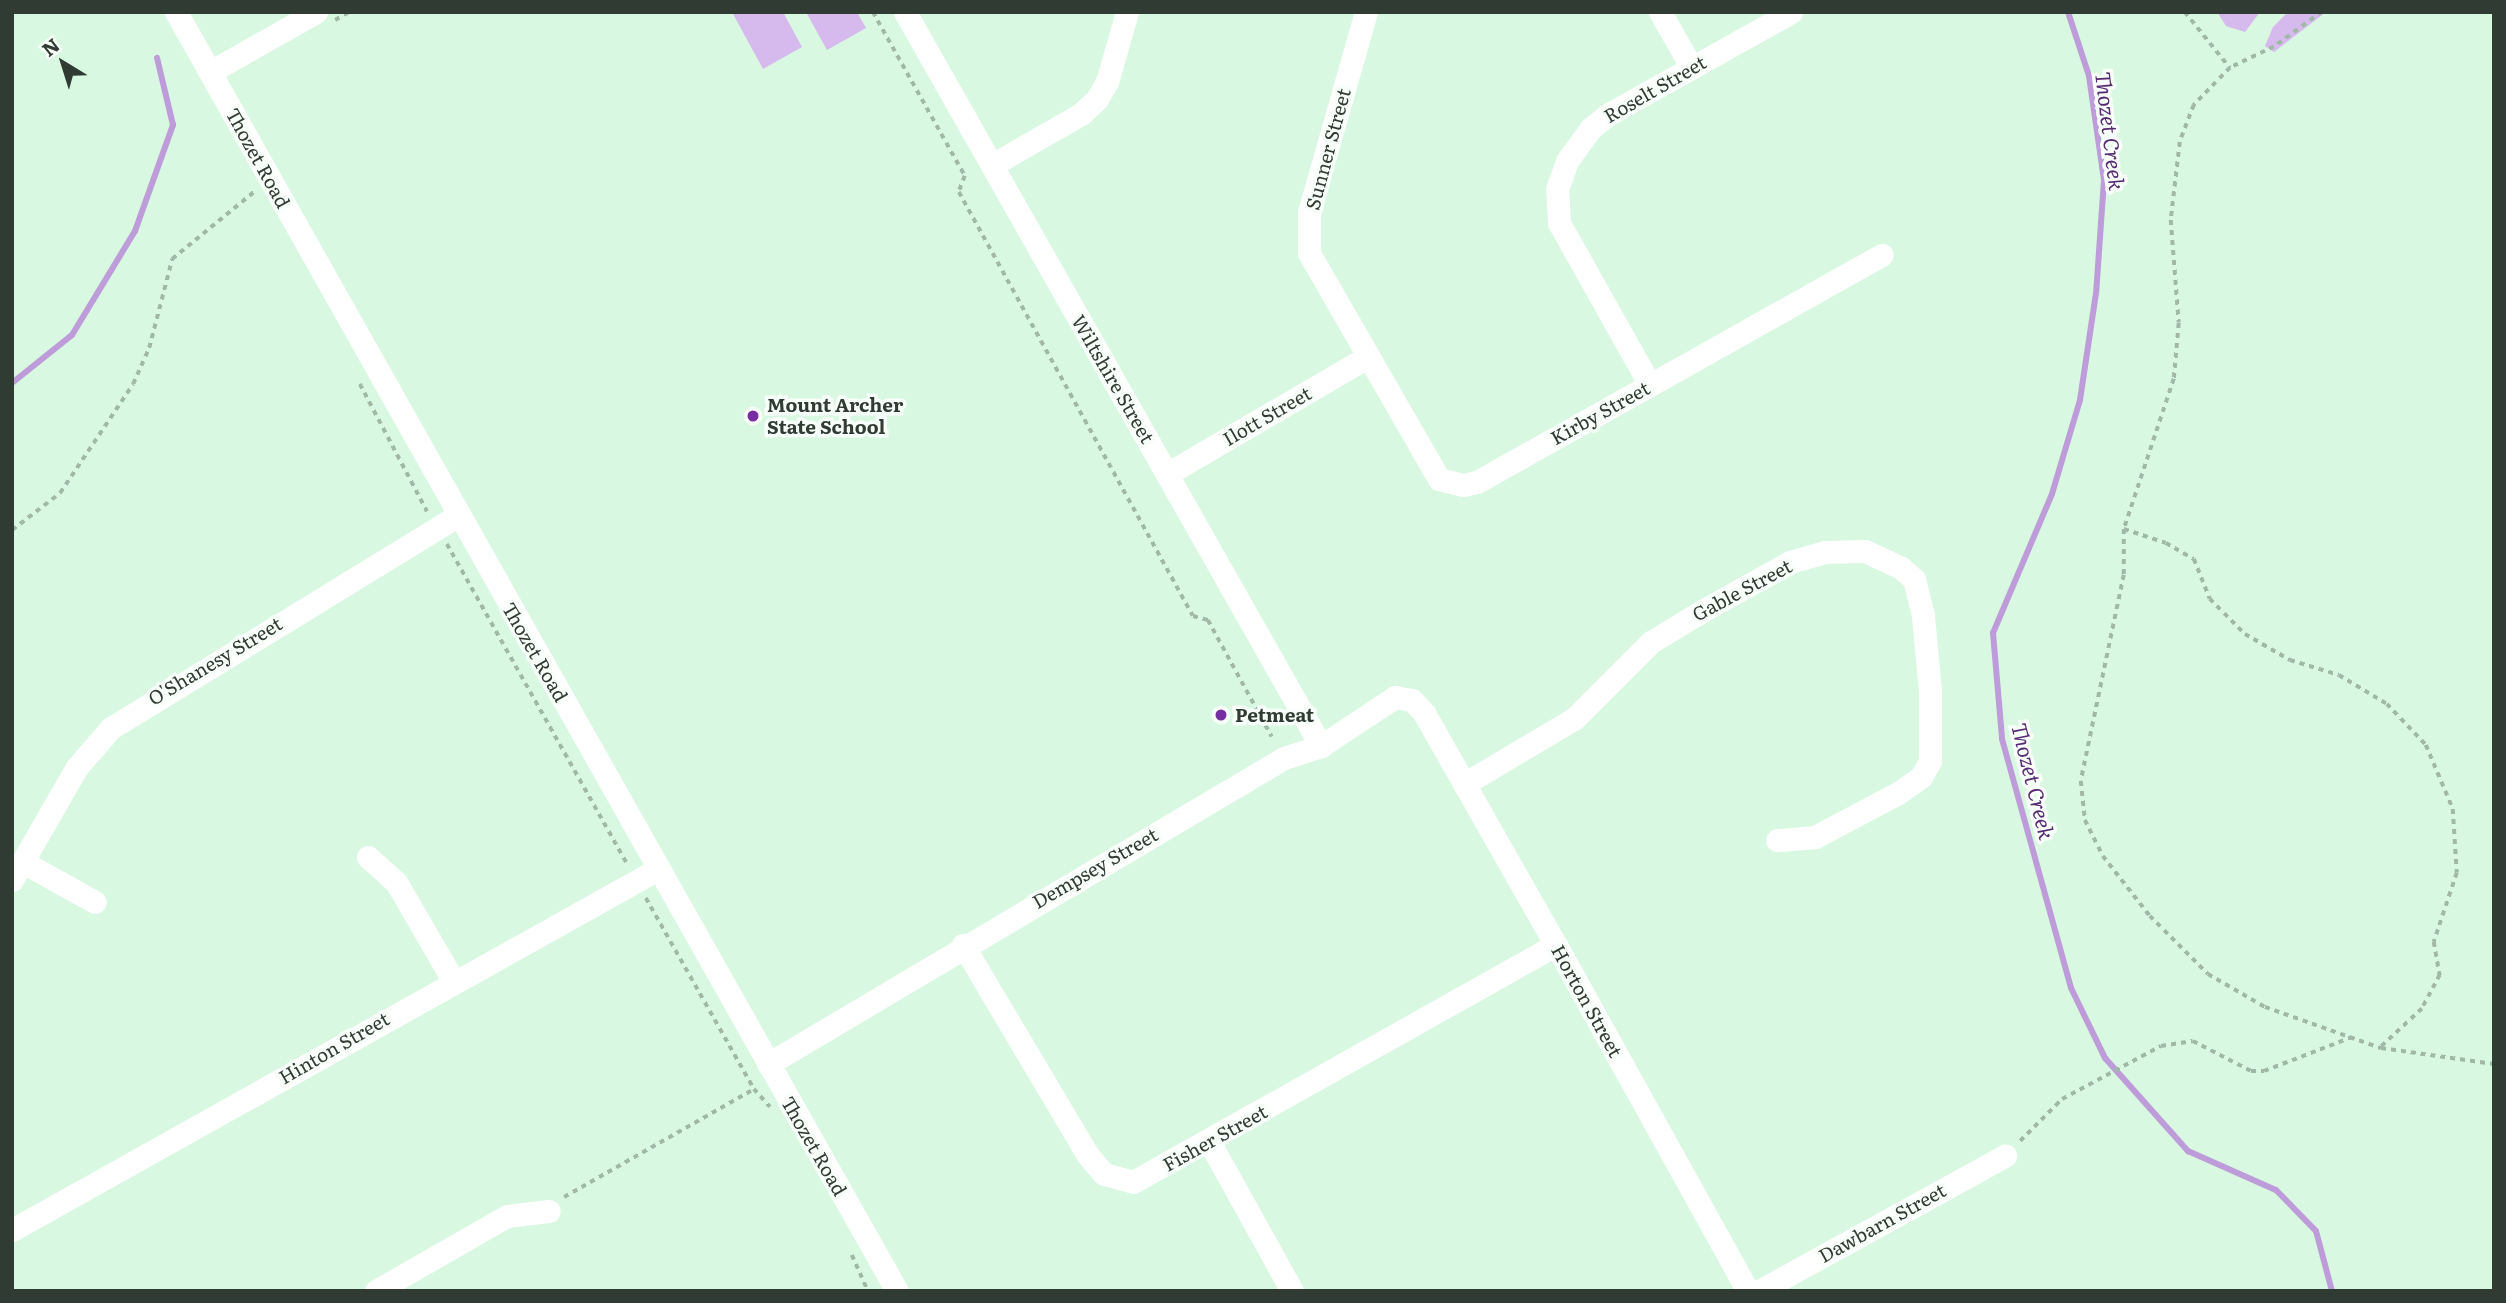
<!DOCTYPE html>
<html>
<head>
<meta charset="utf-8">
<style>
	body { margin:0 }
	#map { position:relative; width:2506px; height:1303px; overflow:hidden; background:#d9f8e1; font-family:Literata,serif }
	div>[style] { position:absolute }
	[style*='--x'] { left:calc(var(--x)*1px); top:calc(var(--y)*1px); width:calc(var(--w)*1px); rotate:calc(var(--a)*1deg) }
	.green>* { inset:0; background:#d6b9ed }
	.stream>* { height:6px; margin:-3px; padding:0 3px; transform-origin:3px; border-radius:3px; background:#be9cd9 }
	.path>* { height:3.5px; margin-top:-1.75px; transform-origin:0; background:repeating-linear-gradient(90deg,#a0b8a6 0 5px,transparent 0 10px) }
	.minor>* { height:23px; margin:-11.5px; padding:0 11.5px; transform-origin:11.5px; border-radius:11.5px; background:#fff }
	.dots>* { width:19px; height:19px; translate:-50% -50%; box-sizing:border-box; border:4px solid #f8fef9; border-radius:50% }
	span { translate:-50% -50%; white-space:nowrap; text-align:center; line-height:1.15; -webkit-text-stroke:7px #f8fef9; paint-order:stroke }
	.street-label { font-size:19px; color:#303c33 }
	.poi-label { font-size:19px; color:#303c33; font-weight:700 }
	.left { translate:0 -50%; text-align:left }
	.water-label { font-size:21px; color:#562a72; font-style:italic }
	.frame { position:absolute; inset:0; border:14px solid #303c33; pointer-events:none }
	.north { position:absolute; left:28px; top:28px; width:70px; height:70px; -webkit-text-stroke:5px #f8fef9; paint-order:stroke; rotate:322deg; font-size:19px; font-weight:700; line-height:28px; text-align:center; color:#303c33 }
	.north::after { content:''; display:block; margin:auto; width:24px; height:32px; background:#303c33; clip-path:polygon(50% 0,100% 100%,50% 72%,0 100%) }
</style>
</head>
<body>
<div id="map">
	<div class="green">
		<div style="clip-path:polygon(732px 12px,783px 12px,802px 47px,763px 69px)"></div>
		<div style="clip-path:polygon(806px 12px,857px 12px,866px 28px,827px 50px)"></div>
		<div style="clip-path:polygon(2217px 12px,2260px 12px,2245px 32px,2226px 26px)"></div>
		<div style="clip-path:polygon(2288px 12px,2326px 12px,2274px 52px,2265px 46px,2273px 27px)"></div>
	</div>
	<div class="stream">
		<div style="--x:2068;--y:12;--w:67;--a:71.8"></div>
		<div style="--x:2089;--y:76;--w:105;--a:81.8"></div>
		<div style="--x:2104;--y:180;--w:113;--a:94"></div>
		<div style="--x:2096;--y:293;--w:108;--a:98.5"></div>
		<div style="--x:2080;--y:400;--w:98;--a:106.6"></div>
		<div style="--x:2052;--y:494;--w:151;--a:113"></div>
		<div style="--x:1993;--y:633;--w:106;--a:85.1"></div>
		<div style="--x:2002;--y:739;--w:258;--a:74.5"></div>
		<div style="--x:2071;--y:988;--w:78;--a:64.1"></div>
		<div style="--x:2105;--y:1058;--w:125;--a:48.3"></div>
		<div style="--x:2188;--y:1151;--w:96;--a:23.9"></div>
		<div style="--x:2276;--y:1190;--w:57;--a:45.7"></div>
		<div style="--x:2316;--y:1231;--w:62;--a:75.1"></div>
		<div style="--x:12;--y:383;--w:77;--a:-38.7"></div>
		<div style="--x:72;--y:335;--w:122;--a:-58.8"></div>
		<div style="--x:135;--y:231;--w:113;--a:-70.3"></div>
		<div style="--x:173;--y:125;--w:69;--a:-103.4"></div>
	</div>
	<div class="path">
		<div style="--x:873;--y:12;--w:188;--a:60.7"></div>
		<div style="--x:965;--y:176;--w:17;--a:111"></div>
		<div style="--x:959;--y:192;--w:484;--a:61.1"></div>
		<div style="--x:1193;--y:616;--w:16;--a:15"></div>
		<div style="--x:1208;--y:620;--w:133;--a:61.3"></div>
		<div style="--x:2185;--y:12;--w:72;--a:51.2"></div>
		<div style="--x:2322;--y:12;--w:59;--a:143.9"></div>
		<div style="--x:2274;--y:47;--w:49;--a:154.5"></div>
		<div style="--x:2230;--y:68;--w:52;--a:134.2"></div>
		<div style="--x:2194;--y:105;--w:40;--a:111"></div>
		<div style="--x:2180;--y:142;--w:79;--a:96.6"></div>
		<div style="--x:2171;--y:220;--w:103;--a:85.6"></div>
		<div style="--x:2179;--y:323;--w:56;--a:95.1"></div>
		<div style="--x:2174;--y:379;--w:158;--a:108.4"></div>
		<div style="--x:2124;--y:529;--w:46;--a:90"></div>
		<div style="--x:2124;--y:575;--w:210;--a:101.8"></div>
		<div style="--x:2081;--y:781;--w:39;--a:84"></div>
		<div style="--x:2085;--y:820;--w:40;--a:63.4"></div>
		<div style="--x:2103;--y:856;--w:76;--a:51.9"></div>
		<div style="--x:2150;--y:916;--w:82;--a:45"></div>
		<div style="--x:2208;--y:974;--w:66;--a:30.1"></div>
		<div style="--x:2265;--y:1007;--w:123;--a:19.5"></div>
		<div style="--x:2381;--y:1048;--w:114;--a:8.1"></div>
		<div style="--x:335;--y:20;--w:16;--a:-30"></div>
		<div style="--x:360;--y:384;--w:144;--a:62.2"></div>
		<div style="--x:2124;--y:529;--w:44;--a:18.4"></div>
		<div style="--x:2166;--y:543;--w:32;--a:30"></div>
		<div style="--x:2194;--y:559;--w:43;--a:68.2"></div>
		<div style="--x:2210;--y:599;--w:49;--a:45"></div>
		<div style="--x:2245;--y:634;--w:52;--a:30"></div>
		<div style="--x:2290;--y:660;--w:51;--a:17"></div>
		<div style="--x:2339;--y:675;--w:56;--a:31.1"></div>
		<div style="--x:2387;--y:704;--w:57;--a:46.4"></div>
		<div style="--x:2426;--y:745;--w:69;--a:67.1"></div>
		<div style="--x:2453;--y:809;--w:64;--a:86.4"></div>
		<div style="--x:2457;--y:873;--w:73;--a:108.4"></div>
		<div style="--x:2434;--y:942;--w:34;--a:80"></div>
		<div style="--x:2440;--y:975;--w:38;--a:118"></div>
		<div style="--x:2422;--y:1009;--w:56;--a:137.2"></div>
		<div style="--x:12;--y:530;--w:61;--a:-37.6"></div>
		<div style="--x:60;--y:493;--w:131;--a:-56.2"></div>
		<div style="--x:133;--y:384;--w:39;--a:-66"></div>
		<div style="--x:149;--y:348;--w:92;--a:-75.5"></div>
		<div style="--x:172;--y:259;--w:107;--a:-39.3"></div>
		<div style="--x:447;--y:544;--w:367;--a:60.6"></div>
		<div style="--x:646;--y:898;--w:219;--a:60.5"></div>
		<div style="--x:754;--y:1089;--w:24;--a:48"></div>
		<div style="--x:2020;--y:1141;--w:59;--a:-45"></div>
		<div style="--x:2062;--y:1099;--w:112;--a:-28.2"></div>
		<div style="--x:2161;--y:1046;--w:32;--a:-9"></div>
		<div style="--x:2193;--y:1041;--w:65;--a:27.3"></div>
		<div style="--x:2251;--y:1071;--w:13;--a:0"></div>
		<div style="--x:2264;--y:1071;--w:94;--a:-21.1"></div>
		<div style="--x:564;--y:1197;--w:219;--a:-29.6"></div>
		<div style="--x:852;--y:1255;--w:39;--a:66"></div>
	</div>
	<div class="minor">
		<div style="--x:176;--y:12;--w:1468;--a:60.59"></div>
		<div style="--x:905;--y:12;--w:844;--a:60.46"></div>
		<div style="--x:1366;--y:12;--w:208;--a:105.9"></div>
		<div style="--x:1309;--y:212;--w:41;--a:90"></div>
		<div style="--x:1309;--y:253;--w:261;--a:60.1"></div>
		<div style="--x:1439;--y:479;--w:25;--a:14"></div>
		<div style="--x:1463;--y:485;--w:14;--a:-12"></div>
		<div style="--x:1477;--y:482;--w:464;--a:-29.3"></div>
		<div style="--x:1660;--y:12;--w:64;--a:60.3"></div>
		<div style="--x:210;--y:72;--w:122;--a:-29.5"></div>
		<div style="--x:992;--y:165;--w:103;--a:-29.8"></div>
		<div style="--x:1081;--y:114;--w:22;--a:-43"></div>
		<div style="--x:1097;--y:99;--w:20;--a:-60"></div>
		<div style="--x:1107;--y:82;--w:73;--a:-74.1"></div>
		<div style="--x:1650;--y:385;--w:186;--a:-119.3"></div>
		<div style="--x:1559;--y:223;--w:34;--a:-93"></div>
		<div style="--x:1557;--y:189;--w:30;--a:-70"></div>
		<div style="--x:1567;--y:161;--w:39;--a:-54"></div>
		<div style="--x:1590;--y:129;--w:22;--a:-39"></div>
		<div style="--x:1607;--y:115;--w:211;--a:-29.2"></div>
		<div style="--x:1167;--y:474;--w:232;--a:-30.3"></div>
		<div style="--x:1464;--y:784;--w:129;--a:-30.7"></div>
		<div style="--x:1575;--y:718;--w:107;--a:-45"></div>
		<div style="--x:1651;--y:642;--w:60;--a:-31.3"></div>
		<div style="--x:1702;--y:611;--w:101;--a:-29.1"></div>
		<div style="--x:1790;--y:562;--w:36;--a:-16"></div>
		<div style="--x:1825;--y:552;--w:40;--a:-1.4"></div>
		<div style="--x:1865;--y:551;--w:38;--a:25"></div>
		<div style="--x:1900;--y:567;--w:18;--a:41"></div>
		<div style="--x:1914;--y:579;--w:38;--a:76"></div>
		<div style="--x:1923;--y:616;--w:75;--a:84.7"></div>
		<div style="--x:1930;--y:691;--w:70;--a:90"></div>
		<div style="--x:1930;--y:761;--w:18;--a:119"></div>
		<div style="--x:1921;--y:777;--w:28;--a:145"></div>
		<div style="--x:1898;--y:793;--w:94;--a:152.1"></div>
		<div style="--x:1815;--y:837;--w:38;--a:175"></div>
		<div style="--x:368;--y:857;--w:38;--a:42"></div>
		<div style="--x:396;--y:882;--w:113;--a:59.8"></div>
		<div style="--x:23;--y:862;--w:82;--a:29.1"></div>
		<div style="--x:12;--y:880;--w:130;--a:-60.1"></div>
		<div style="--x:77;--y:767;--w:52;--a:-48.9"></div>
		<div style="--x:111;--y:728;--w:407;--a:-31.5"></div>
		<div style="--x:963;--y:945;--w:243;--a:59.3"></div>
		<div style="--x:1087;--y:1154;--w:26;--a:50"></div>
		<div style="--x:1104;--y:1174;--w:30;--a:15"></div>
		<div style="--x:1133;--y:1182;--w:485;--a:-29.3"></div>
		<div style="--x:768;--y:1064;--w:600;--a:-30.67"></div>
		<div style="--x:1284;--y:758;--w:39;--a:-18"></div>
		<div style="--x:1321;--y:746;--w:89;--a:-33.5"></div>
		<div style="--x:1395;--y:697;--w:17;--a:10"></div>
		<div style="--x:1412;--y:700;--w:18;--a:47"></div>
		<div style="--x:1424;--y:713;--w:267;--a:60.4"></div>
		<div style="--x:1556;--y:945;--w:396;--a:61"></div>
		<div style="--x:1210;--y:1143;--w:169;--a:61"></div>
		<div style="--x:12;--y:1230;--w:740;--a:-29.2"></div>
		<div style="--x:376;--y:1291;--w:151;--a:-29.8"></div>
		<div style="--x:507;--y:1216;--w:42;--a:-6.8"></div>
		<div style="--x:1759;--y:1291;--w:281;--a:-28.8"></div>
	</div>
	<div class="dots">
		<div style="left:753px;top:416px;background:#772ea1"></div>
		<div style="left:1221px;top:715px;background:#772ea1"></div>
	</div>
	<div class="street-label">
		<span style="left:1655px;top:89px;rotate:-30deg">Roselt Street</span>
		<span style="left:1328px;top:149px;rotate:-75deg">Sunner Street</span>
		<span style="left:258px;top:158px;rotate:61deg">Thozet Road</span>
		<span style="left:1113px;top:379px;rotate:60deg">Wiltshire Street</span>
		<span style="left:1600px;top:413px;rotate:-29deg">Kirby Street</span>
		<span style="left:1267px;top:416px;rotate:-30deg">Ilott Street</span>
		<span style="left:1742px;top:590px;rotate:-28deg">Gable Street</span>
		<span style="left:535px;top:652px;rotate:60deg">Thozet Road</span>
		<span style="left:215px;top:661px;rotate:-31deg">O'Shanesy Street</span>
		<span style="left:1095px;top:868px;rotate:-30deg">Dempsey Street</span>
		<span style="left:1587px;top:1001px;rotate:61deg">Horton Street</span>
		<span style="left:334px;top:1048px;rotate:-30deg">Hinton Street</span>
		<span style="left:1215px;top:1138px;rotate:-29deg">Fisher Street</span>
		<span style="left:814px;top:1146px;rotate:60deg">Thozet Road</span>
		<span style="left:1882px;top:1223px;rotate:-29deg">Dawbarn Street</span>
	</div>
	<div class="poi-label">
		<span class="left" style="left:767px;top:416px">Mount Archer<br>State School</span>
		<span class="left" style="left:1235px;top:715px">Petmeat</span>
	</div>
	<div class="water-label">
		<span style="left:2111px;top:131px;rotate:83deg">Thozet Creek</span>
		<span style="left:2034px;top:781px;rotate:76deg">Thozet Creek</span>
	</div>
	<div class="frame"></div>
	<div class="north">N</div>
</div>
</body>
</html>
